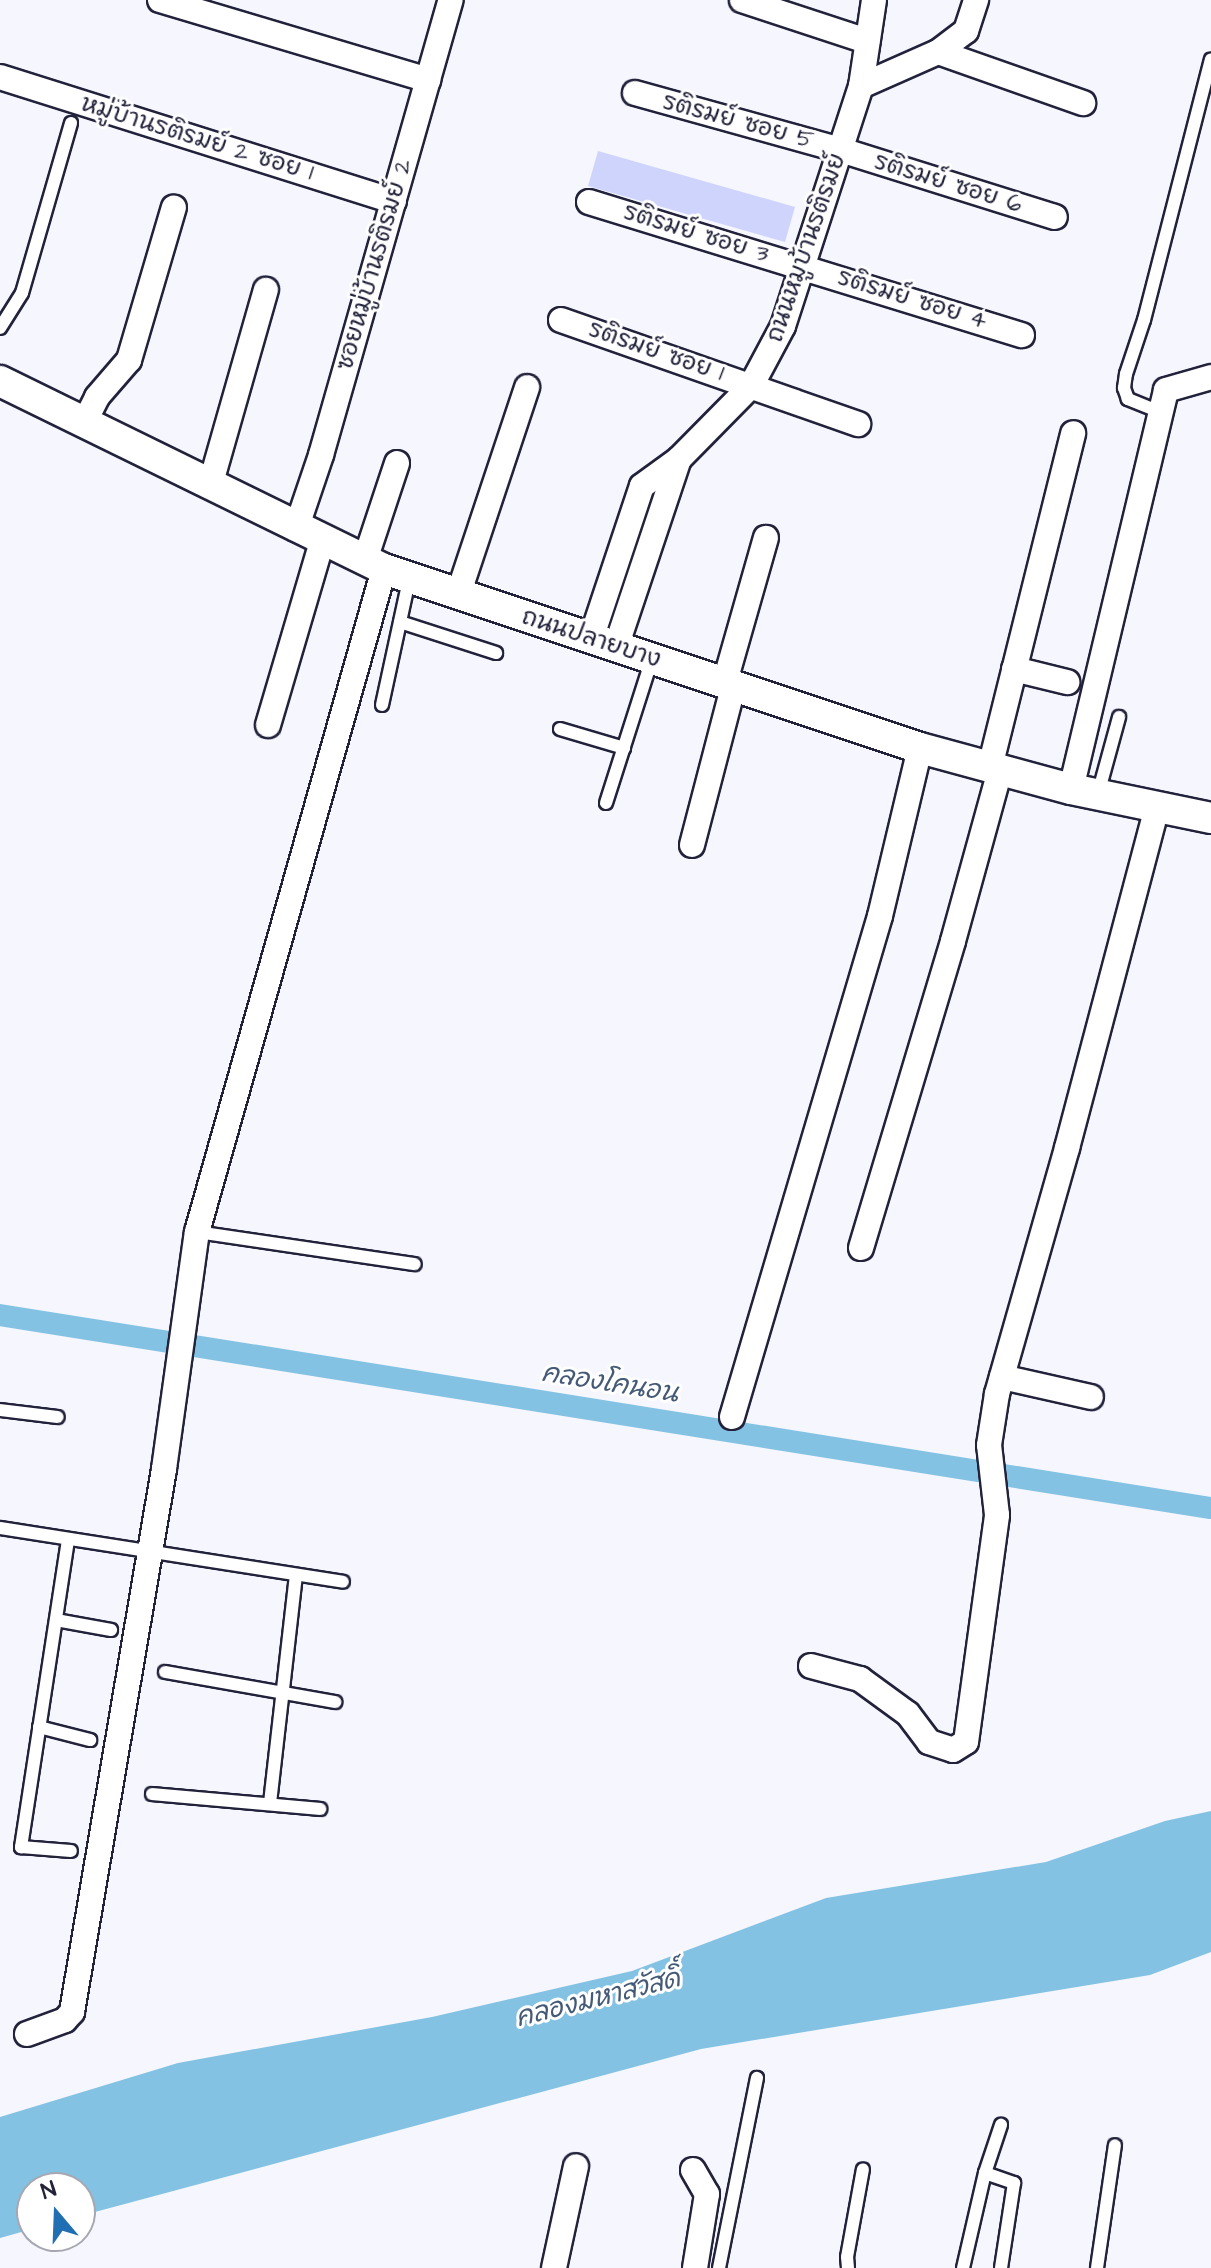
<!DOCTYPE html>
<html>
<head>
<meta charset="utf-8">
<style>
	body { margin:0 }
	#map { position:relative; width:1211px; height:2268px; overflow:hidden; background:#f5f6fe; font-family:"Architects Daughter","Playpen Sans Thai",sans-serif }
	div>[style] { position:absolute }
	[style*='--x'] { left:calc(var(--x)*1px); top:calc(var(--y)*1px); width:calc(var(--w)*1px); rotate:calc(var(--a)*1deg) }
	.water>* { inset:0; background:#83c2e3 }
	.canal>* { height:22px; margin:-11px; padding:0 11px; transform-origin:11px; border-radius:11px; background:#83c2e3 }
	.building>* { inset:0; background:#cfd4fc }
	.roads { filter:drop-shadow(2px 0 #22223b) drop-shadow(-2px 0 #22223b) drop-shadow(0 2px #22223b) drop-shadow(0 -2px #22223b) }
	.service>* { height:12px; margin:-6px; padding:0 6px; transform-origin:6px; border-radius:6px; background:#fff }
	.minor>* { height:24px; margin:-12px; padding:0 12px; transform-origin:12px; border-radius:12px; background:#fff }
	.tertiary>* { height:30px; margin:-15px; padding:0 15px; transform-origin:15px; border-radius:15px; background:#fff }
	span { translate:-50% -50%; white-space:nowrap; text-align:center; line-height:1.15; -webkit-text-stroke:6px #fff; paint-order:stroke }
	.street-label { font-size:24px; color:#22223b }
	.water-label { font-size:26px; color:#445a76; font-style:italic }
	.north { position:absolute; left:16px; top:2172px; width:80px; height:80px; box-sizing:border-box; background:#fff; border:2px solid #a7a7b1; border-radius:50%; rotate:341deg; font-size:22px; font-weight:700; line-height:32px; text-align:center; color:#22223b }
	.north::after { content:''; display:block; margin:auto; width:28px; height:36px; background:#1f6fb2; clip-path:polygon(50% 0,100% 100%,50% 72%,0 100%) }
</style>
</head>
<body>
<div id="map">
	<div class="water">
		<div style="clip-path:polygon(1211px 1811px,1211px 1952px,1150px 1975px,701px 2049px,80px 2216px,80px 2188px,32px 2188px,32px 2229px,0 2238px,0 2117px,178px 2063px,432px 2017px,632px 1971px,826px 1898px,1046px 1862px,1165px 1821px)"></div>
	</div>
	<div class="canal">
		<div style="--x:0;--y:1315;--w:1226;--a:9.06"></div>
	</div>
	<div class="building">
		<div style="clip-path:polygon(598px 151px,795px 207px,785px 242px,588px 186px)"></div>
	</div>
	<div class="roads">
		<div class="service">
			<div style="--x:0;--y:328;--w:41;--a:-57.8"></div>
			<div style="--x:22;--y:293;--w:177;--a:-73.9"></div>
			<div style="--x:1160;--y:412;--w:35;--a:-158"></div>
			<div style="--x:1128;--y:399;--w:12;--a:-110"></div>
			<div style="--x:1124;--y:388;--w:14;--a:-82"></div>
			<div style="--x:1126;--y:374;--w:57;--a:-71.6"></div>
			<div style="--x:1144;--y:320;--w:269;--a:-75.6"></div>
			<div style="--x:400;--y:622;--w:101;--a:17.9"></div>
			<div style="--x:382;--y:705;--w:128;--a:-77.8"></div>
			<div style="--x:560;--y:729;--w:67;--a:16.5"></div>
			<div style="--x:1098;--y:794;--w:80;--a:-74.7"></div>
			<div style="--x:606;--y:803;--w:151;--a:-72.3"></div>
			<div style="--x:197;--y:1232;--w:220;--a:8.4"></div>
			<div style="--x:0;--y:1410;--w:58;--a:6.9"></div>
			<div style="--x:0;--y:1528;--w:347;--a:8.9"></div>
			<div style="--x:68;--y:1540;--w:311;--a:98.7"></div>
			<div style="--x:21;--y:1847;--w:50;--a:4.6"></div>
			<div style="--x:56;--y:1620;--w:56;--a:10.3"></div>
			<div style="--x:165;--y:1672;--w:173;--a:10"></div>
			<div style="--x:39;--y:1727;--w:53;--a:14.3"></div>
			<div style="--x:152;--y:1794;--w:169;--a:5.1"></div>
			<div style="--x:270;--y:1803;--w:229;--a:-83.5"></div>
			<div style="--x:985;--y:2173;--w:31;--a:19"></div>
			<div style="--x:1014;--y:2183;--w:86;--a:98.7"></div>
			<div style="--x:719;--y:2268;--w:194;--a:-78.7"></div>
			<div style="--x:848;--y:2268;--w:11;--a:-95"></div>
			<div style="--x:847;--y:2257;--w:89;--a:-79.7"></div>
			<div style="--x:963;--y:2268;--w:98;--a:-77"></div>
			<div style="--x:985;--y:2173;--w:51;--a:-71.6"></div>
			<div style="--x:1097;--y:2268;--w:124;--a:-81.7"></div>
		</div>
		<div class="minor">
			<div style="--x:160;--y:0;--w:280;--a:16.6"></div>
			<div style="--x:742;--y:0;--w:132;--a:18.2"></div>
			<div style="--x:938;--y:52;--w:154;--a:19.4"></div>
			<div style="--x:0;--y:77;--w:413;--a:17.5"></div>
			<div style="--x:861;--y:86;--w:84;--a:-23.8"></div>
			<div style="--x:938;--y:52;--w:35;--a:-37"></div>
			<div style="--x:966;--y:31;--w:33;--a:-72"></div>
			<div style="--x:635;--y:93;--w:214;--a:15.5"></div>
			<div style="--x:841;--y:150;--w:224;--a:17.4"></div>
			<div style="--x:589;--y:202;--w:453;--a:17.1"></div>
			<div style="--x:561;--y:320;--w:315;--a:19.3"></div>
			<div style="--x:84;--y:423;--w:29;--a:-63"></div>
			<div style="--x:97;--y:397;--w:49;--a:-49.1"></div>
			<div style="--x:129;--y:360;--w:159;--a:-73.6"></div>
			<div style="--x:210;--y:486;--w:204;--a:-74.1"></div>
			<div style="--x:296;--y:529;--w:78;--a:-71.3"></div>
			<div style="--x:321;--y:455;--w:473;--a:-74.1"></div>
			<div style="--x:365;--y:560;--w:102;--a:-71.7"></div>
			<div style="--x:458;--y:595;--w:219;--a:-71.6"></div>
			<div style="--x:591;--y:639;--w:161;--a:-71.6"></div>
			<div style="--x:642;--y:486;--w:46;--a:-36.1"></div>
			<div style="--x:679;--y:459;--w:103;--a:-45.4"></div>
			<div style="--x:751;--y:386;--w:68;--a:-61.9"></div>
			<div style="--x:783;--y:326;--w:252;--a:-72"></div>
			<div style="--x:861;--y:86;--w:87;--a:-81.4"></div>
			<div style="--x:616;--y:647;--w:198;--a:-71.5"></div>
			<div style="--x:1014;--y:669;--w:55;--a:13.8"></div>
			<div style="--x:724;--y:685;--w:153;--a:-74.1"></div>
			<div style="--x:268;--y:725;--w:192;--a:-73.6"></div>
			<div style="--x:990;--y:767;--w:344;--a:-76"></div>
			<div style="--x:1071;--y:789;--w:410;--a:-76.6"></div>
			<div style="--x:1166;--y:390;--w:47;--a:-16.1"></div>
			<div style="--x:692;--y:845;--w:162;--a:-75.4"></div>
			<div style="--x:861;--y:1248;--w:320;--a:-73.3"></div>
			<div style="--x:953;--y:941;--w:177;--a:-74.6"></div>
			<div style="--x:1002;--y:1377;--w:91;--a:12.7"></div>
			<div style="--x:732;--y:1417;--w:522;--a:-73.54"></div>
			<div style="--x:880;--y:916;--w:173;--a:-76.6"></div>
			<div style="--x:811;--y:1666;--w:51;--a:14.9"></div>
			<div style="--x:860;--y:1679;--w:59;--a:36.1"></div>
			<div style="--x:908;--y:1714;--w:35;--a:53"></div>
			<div style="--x:929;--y:1742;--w:25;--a:18"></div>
			<div style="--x:953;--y:1750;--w:15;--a:-32"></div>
			<div style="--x:966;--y:1742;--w:229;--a:-82.2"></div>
			<div style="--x:997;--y:1515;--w:70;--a:-96.5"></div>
			<div style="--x:989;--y:1445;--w:52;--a:-81.1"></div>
			<div style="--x:997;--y:1394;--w:256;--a:-74.1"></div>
			<div style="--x:1067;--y:1148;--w:353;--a:-75.2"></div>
			<div style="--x:27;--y:2034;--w:40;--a:-20.2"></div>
			<div style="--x:65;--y:2020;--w:11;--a:-49"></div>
			<div style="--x:72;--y:2012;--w:551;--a:-80.38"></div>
			<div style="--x:164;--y:1469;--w:239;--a:-82.1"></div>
			<div style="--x:197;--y:1232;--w:689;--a:-74.25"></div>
			<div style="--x:693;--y:2170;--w:28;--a:60"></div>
			<div style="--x:707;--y:2194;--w:75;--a:99.2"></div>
			<div style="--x:554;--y:2268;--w:104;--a:-77.8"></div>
		</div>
		<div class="tertiary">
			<div style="--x:0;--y:381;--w:428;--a:26.1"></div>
			<div style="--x:384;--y:569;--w:565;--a:18.47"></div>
			<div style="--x:920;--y:748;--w:156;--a:15.2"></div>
			<div style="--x:1071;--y:789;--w:143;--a:11.7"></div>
		</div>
	</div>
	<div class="street-label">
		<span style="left:738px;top:122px;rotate:15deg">รติรมย์ ซอย 5</span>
		<span style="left:197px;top:139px;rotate:17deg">หมู่บ้านรติรมย์ 2 ซอย 1</span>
		<span style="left:948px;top:184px;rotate:17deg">รติรมย์ ซอย 6</span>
		<span style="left:696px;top:234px;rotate:17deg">รติรมย์ ซอย 3</span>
		<span style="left:807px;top:248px;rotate:-71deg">ถนนหมูบ้านรติรมย์</span>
		<span style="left:375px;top:265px;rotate:-74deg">ซอยหมู่บ้านรติรมย์ 2</span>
		<span style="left:912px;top:300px;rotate:17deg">รติรมย์ ซอย 4</span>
		<span style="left:656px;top:352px;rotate:19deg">รติรมย์ ซอย 1</span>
		<span style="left:591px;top:639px;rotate:18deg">ถนนปลายบาง</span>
	</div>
	<div class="water-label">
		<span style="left:610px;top:1384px;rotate:9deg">คลองโคนอน</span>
		<span style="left:598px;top:1999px;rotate:-14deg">คลองมหาสวัสดิ์</span>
	</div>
	<div class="north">N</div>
</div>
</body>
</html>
